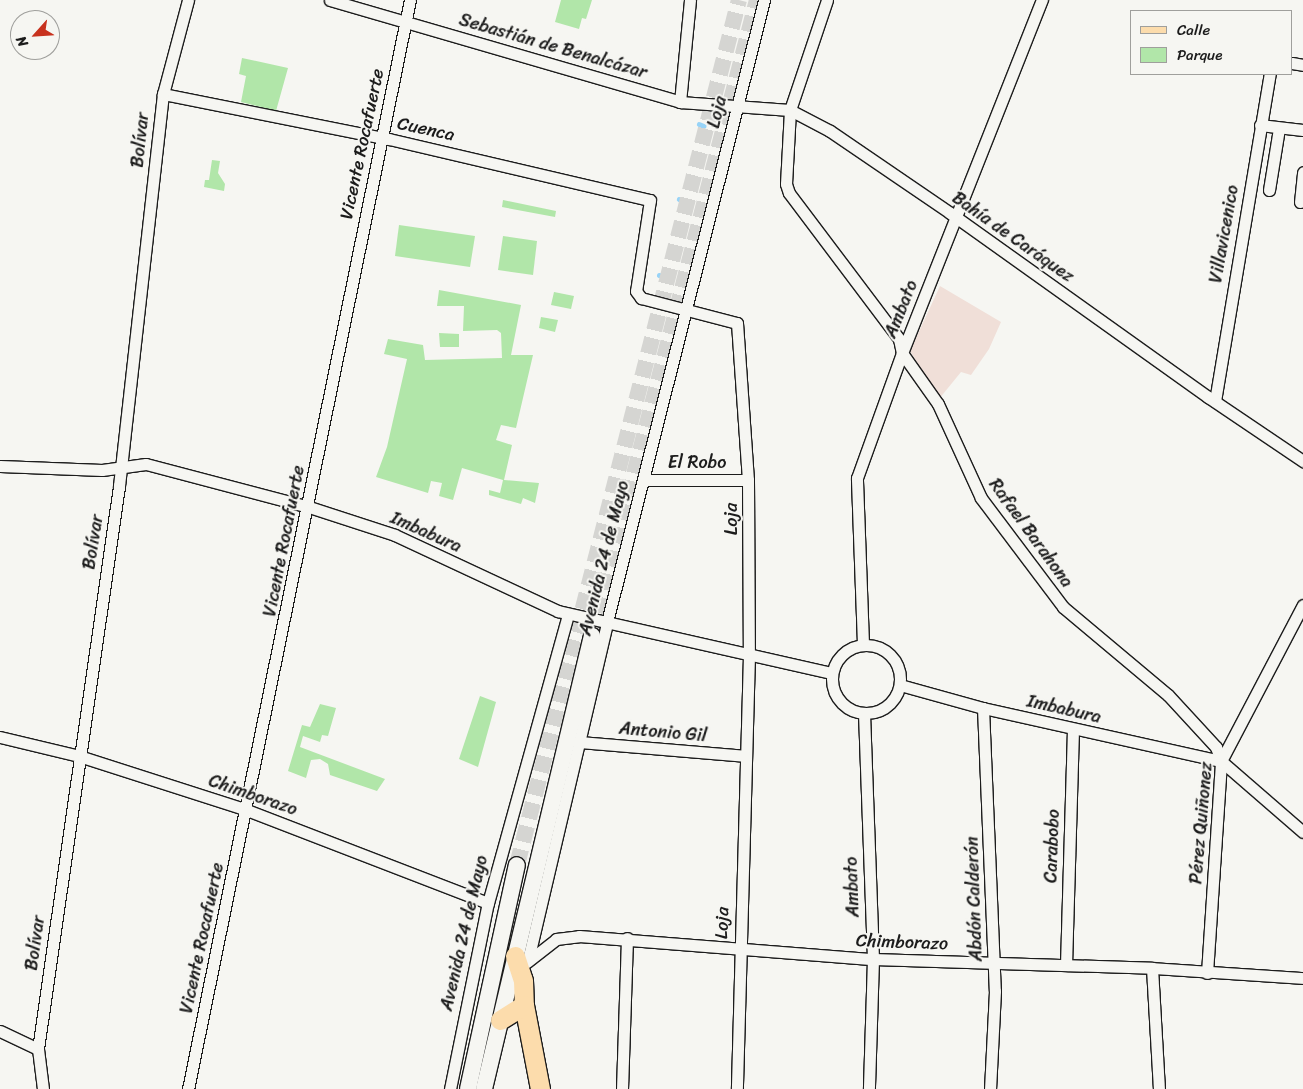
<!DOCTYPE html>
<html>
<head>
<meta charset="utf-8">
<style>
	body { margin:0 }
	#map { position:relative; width:1303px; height:1089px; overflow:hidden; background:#f6f6f2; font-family:Sriracha,sans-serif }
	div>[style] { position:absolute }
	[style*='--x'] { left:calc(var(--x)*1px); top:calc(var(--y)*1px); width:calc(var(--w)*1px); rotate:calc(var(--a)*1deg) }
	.built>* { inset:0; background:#f0dfd8 }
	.green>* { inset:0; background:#b1e6a9 }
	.stream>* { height:4.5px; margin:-2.25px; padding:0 2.25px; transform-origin:2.25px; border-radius:2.25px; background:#97d3f7 }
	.secondary-tunnel>* { height:16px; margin-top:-8px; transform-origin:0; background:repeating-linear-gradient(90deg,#d5d5d2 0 16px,transparent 0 24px) }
	.roads { filter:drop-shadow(1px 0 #1c1c1c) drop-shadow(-1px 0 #1c1c1c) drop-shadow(0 1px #1c1c1c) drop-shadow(0 -1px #1c1c1c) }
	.street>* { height:11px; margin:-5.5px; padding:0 5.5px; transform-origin:5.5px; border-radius:5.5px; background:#f6f6f2 }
	.street>.ring { margin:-5.5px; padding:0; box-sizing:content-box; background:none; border:11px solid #f6f6f2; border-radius:50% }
	.secondary>* { height:16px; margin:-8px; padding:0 8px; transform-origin:8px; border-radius:8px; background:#f6f6f2 }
	.primary>* { height:19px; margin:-9.5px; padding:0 9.5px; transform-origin:9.5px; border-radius:9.5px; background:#fcdcac }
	span { translate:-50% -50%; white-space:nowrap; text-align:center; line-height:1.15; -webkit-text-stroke:4px #f6f6f2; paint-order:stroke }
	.street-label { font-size:18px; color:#1c1c1c }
	.legend { position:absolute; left:1130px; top:10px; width:162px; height:65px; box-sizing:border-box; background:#f6f6f2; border:1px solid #9f9f9c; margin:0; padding:6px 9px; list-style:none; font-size:15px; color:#1c1c1c }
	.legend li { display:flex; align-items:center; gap:10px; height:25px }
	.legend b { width:25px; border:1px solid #9f9f9c }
	.north { position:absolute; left:10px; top:10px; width:50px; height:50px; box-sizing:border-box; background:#f6f6f2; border:1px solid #9f9f9c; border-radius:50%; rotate:244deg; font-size:14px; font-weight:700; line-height:20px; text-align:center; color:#1c1c1c }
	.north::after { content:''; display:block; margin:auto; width:18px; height:22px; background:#c8321e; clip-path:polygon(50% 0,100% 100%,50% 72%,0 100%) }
</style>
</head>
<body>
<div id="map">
	<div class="built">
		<div style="clip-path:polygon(940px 286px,1001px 322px,989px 349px,971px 375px,961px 372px,939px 399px,910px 351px)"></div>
	</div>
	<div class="green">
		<div style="clip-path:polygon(561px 0,592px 0,586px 19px,582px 18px,579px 29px,555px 22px)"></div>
		<div style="clip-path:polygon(242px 58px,288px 68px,276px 111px,241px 102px,246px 76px,239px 74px)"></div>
		<div style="clip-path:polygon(212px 160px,220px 161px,218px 173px,225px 184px,224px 191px,204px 187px,205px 180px,209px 180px)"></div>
		<div style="clip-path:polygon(503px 200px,556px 211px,555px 217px,502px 207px)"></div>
		<div style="clip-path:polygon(399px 225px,475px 236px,470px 267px,395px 256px)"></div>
		<div style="clip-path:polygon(503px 236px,537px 241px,533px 275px,498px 270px)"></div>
		<div style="clip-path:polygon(439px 290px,521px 305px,511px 355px,533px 355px,516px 428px,501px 425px,496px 440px,512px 445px,504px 480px,539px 483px,535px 503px,523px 498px,521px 504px,489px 495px,489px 490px,500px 493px,503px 480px,462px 468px,453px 500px,439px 496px,442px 483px,431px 481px,428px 493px,376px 477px,387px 447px,407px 359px,384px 354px,388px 339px,423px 345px,425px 360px,502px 358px,501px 333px,497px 330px,463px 331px,464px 306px,437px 306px)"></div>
		<div style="clip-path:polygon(554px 292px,574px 296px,571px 309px,551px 305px)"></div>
		<div style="clip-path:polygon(541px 317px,558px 320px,555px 332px,539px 328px)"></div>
		<div style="clip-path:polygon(439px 333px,459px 334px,459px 347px,440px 347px)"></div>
		<div style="clip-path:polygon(480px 696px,496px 702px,478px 767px,459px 759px)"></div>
		<div style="clip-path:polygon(320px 704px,336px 708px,328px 736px,322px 735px,320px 742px,303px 736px,300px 747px,385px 779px,377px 791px,330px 775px,328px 764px,320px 759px,311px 760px,306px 778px,288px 771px,302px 725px,310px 727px)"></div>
	</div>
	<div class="stream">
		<div style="--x:699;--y:124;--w:5;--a:22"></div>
		<div style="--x:679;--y:199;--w:8;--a:23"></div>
		<div style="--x:659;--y:275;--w:7;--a:16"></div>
	</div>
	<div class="secondary-tunnel">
		<div style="--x:592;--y:636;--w:657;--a:-75.46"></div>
		<div style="--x:517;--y:865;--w:893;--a:-75.61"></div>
	</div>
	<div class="roads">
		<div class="street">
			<div style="--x:330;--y:0;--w:365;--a:16.2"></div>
			<div style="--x:680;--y:102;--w:110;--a:4.2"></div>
			<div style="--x:790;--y:110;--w:45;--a:27.7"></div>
			<div style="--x:830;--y:131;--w:145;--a:34.3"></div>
			<div style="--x:950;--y:213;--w:317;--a:35.5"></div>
			<div style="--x:1208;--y:397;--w:115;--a:34"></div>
			<div style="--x:827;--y:0;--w:116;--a:108.6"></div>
			<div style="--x:790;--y:110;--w:74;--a:93.1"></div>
			<div style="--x:786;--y:184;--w:9;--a:72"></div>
			<div style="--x:789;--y:193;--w:183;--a:53"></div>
			<div style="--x:899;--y:339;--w:14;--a:78"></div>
			<div style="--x:902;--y:353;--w:62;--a:54.8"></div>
			<div style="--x:938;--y:404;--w:103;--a:65.4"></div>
			<div style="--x:981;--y:498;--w:136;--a:53"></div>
			<div style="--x:1063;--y:607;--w:137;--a:40"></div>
			<div style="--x:1168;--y:695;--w:71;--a:47.3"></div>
			<div style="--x:1216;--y:747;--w:15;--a:70"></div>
			<div style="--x:1221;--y:761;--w:108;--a:40.9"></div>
			<div style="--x:1292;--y:63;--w:11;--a:10"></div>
			<div style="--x:163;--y:94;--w:230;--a:11.3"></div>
			<div style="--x:389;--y:139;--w:268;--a:13.2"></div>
			<div style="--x:650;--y:200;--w:92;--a:98.7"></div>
			<div style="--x:636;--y:291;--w:9;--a:54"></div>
			<div style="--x:641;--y:298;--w:99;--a:14.6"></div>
			<div style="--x:737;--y:323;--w:157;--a:86"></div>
			<div style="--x:748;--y:480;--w:175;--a:89.7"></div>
			<div style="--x:749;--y:655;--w:434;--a:91.6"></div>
			<div style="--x:680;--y:102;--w:102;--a:-84.4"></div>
			<div style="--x:1260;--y:125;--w:43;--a:6.6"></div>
			<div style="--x:1269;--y:190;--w:63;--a:-80.8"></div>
			<div style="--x:1300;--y:202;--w:30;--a:-84"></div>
			<div style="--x:1215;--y:401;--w:332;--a:-80.5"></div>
			<div style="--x:0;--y:466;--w:102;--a:2.2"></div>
			<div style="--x:102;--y:470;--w:44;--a:-7.8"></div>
			<div style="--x:146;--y:464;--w:169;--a:14.8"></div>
			<div style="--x:309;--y:507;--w:90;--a:18"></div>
			<div style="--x:395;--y:535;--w:180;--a:25"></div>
			<div style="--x:558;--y:611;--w:281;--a:12.8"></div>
			<div style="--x:645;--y:480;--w:103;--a:0"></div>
			<div style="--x:863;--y:644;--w:166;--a:-92.1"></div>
			<div style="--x:857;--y:478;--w:133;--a:-70.2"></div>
			<div style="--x:902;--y:353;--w:380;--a:-68.4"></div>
			<div class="ring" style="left:832px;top:645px;width:57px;height:57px"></div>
			<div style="--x:900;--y:685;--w:86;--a:15.5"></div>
			<div style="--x:983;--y:708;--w:244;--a:12.6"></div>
			<div style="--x:983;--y:708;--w:283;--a:87.6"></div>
			<div style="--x:995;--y:991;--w:98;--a:92.9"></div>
			<div style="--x:864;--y:713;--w:246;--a:87.9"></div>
			<div style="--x:873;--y:959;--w:130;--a:91.8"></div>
			<div style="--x:0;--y:737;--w:81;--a:13.5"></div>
			<div style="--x:79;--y:756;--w:176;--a:17.8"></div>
			<div style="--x:247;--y:810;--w:258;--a:21.1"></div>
			<div style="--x:579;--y:742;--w:166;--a:4.8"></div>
			<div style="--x:528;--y:960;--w:347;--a:-76.8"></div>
			<div style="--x:607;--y:622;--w:642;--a:-75.83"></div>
			<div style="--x:527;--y:962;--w:37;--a:-38"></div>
			<div style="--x:556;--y:939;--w:23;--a:-7"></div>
			<div style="--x:579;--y:936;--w:295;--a:4.5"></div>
			<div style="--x:873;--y:959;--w:279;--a:1.8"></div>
			<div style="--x:1152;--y:968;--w:151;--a:3.8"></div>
			<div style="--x:1066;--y:965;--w:236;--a:-88.3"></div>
			<div style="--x:1152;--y:968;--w:121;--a:86.7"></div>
			<div style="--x:1207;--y:973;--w:212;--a:-86.2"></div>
			<div style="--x:1221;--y:761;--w:176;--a:-62.3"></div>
			<div style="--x:0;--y:1031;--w:42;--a:25.3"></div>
			<div style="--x:43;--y:1089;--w:40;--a:-97.1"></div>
			<div style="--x:38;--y:1049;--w:569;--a:-81.81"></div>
			<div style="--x:119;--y:486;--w:394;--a:-83.6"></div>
			<div style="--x:163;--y:94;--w:97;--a:-75.1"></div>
			<div style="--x:188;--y:1089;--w:1111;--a:-78.48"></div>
			<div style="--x:450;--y:1089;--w:190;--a:-78.5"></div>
			<div style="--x:488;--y:903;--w:300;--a:-74.5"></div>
			<div style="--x:622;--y:1089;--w:151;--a:-88.1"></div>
		</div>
		<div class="secondary">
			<div style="--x:468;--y:1089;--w:229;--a:-77.7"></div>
			<div style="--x:484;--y:1089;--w:466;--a:-76.6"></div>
		</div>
		<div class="primary">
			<div style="--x:515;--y:956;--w:25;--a:72"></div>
			<div style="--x:523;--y:980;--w:25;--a:88"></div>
			<div style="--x:524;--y:1005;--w:86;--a:79.2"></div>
			<div style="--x:500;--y:1020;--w:28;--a:-32"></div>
		</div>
	</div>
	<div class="street-label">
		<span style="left:553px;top:46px;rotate:16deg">Sebastián de Benalcázar</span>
		<span style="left:717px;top:112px;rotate:-76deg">Loja</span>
		<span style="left:426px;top:129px;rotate:12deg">Cuenca</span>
		<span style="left:140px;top:140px;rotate:-84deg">Bolívar</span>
		<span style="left:362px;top:144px;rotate:-78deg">Vicente Rocafuerte</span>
		<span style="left:1224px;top:234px;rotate:-80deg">Villavicenico</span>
		<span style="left:1013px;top:237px;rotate:35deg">Bahía de Caráquez</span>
		<span style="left:901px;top:309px;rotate:-68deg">Ambato</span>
		<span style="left:697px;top:462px">El Robo</span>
		<span style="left:731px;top:519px;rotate:-90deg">Loja</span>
		<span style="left:426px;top:532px;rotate:24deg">Imbabura</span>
		<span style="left:1031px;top:533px;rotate:54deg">Rafael Barahona</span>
		<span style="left:284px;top:541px;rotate:-79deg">Vicente Rocafuerte</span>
		<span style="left:93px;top:542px;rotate:-81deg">Bolívar</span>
		<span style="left:604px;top:558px;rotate:-76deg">Avenida 24 de Mayo</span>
		<span style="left:1064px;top:709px;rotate:13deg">Imbabura</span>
		<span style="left:663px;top:732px;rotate:5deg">Antonio Gil</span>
		<span style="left:253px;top:795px;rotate:19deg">Chimborazo</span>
		<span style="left:1201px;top:823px;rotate:-85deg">Pérez Quiñonez</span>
		<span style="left:1052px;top:846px;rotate:-88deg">Carabobo</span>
		<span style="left:852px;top:887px;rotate:-92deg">Ambato</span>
		<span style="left:974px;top:899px;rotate:-92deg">Abdón Calderón</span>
		<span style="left:722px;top:923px;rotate:-88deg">Loja</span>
		<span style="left:464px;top:933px;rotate:-77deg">Avenida 24 de Mayo</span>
		<span style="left:202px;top:938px;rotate:-78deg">Vicente Rocafuerte</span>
		<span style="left:902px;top:942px;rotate:2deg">Chimborazo</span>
		<span style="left:35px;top:943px;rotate:-82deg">Bolívar</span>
	</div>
	<ul class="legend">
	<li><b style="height:6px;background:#fcdcac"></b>Calle</li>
	<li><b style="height:14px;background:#b1e6a9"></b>Parque</li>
	</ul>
	<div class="north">N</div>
</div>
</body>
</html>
